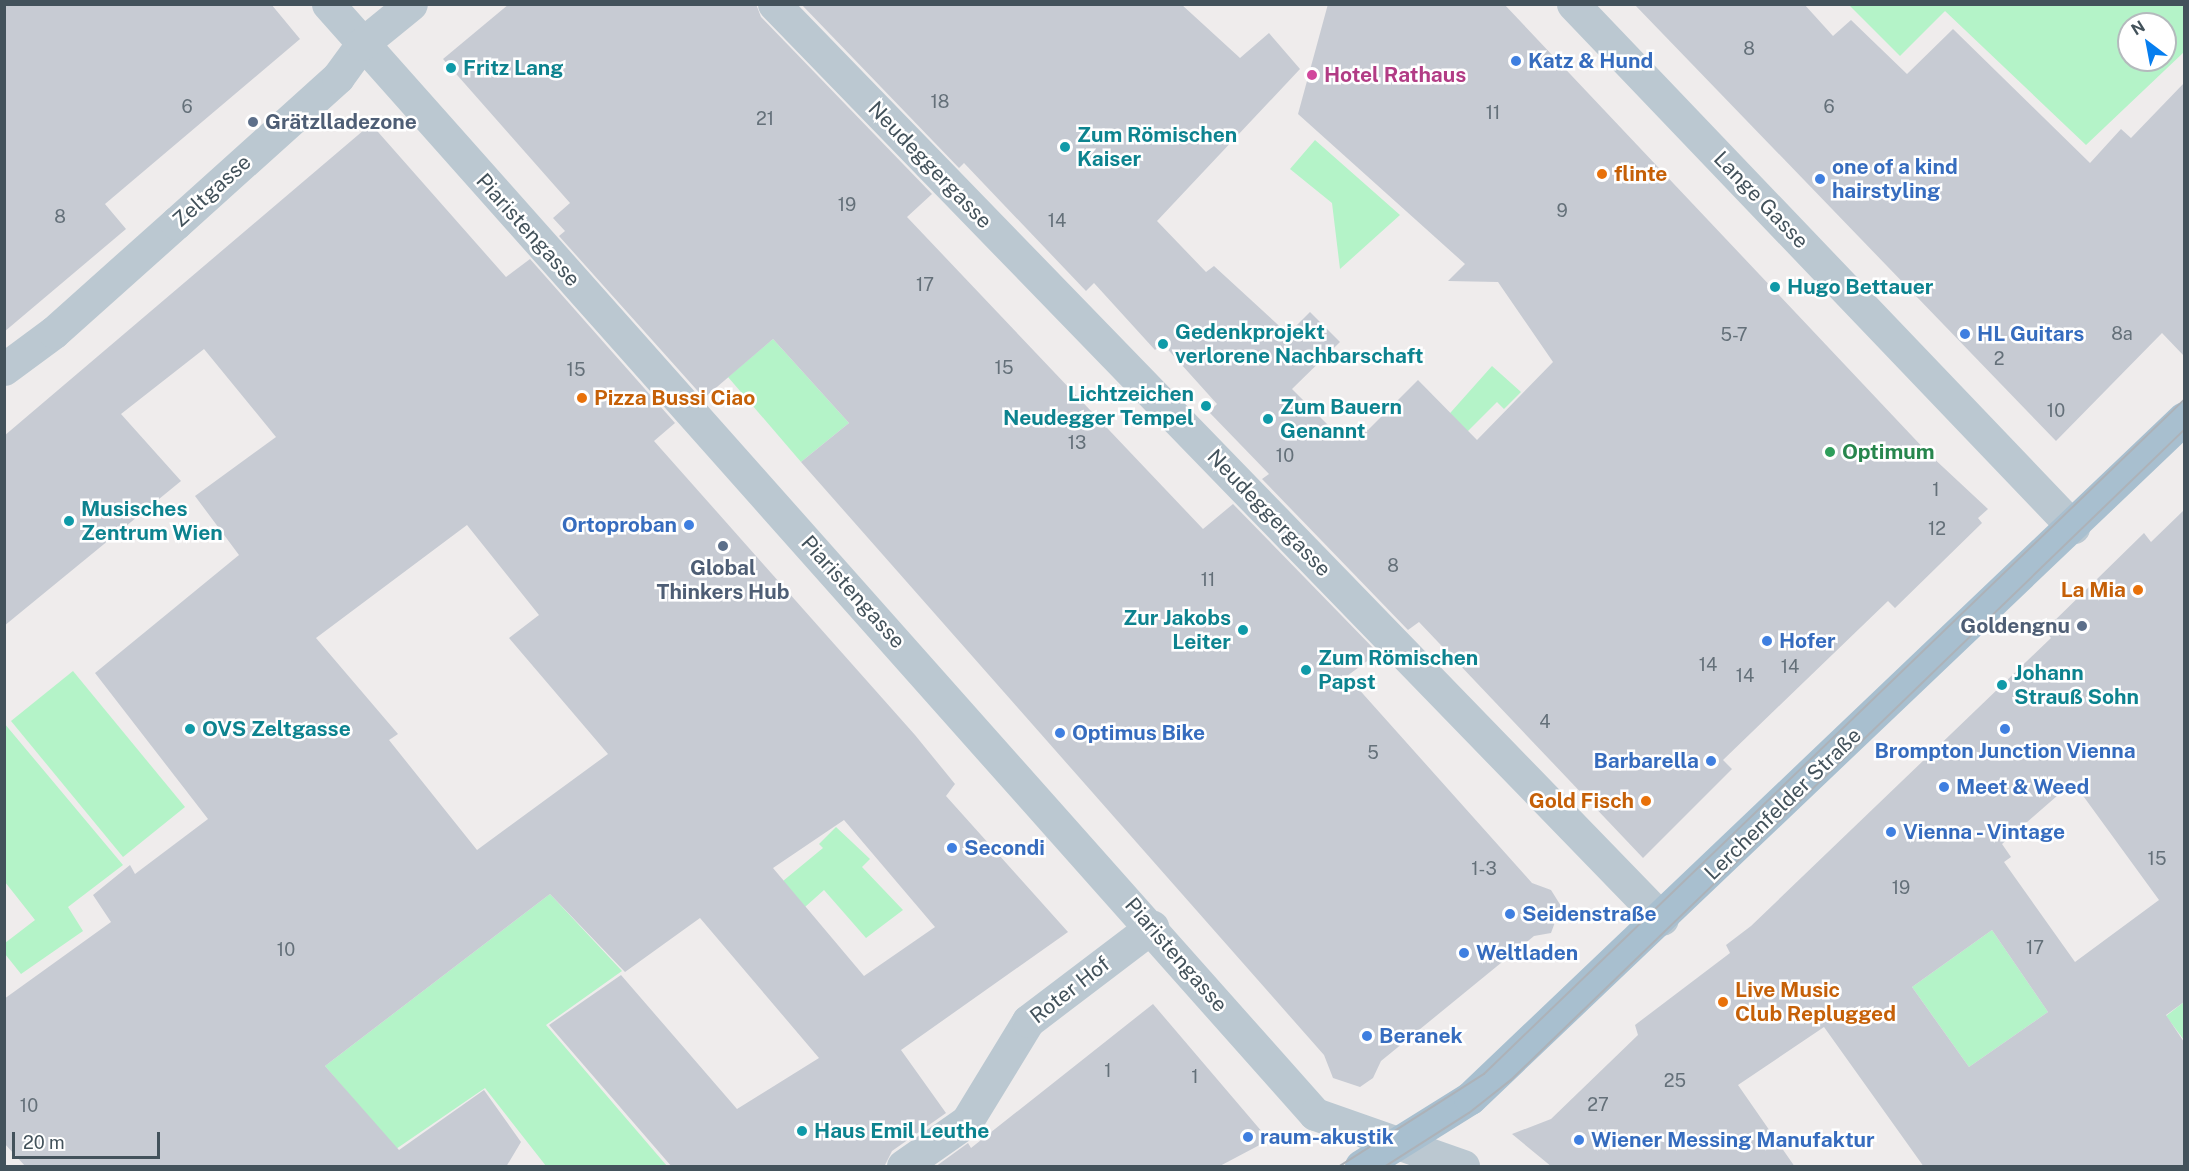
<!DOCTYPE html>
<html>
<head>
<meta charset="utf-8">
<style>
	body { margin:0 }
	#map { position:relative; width:2189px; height:1171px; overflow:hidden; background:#efecec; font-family:"Public Sans",sans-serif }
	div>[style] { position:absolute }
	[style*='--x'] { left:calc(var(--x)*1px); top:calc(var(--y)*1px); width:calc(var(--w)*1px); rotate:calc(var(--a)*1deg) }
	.green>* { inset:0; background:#b4f3c8 }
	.building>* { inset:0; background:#c7cbd3 }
	.minor>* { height:33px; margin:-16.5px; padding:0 16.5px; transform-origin:16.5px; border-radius:16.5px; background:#bbc8d1 }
	.major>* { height:33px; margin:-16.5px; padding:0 16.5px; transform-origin:16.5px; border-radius:16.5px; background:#a8bfcf }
	.tram>* { height:1.5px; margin:-0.75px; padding:0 0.75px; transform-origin:0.75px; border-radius:0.75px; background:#adb2b8 }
	.dots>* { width:16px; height:16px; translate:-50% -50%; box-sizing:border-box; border:3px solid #fff; border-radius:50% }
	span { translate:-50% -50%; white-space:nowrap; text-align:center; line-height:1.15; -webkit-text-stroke:5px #fff; paint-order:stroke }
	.number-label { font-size:18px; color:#647079 }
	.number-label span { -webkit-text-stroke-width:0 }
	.shop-label { font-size:21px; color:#366cbe; font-weight:700 }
	.left { translate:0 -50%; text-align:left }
	.right { translate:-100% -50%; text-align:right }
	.culture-label { font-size:21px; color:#0d838f; font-weight:700 }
	.hotel-label { font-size:21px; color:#b23c85; font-weight:700 }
	.service-label { font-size:21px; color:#4e5e75; font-weight:700 }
	.street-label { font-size:21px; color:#43525b }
	.food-label { font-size:21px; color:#c56008; font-weight:700 }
	.leisure-label { font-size:21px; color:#27864d; font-weight:700 }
	.frame { position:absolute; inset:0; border:6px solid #43525b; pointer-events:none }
	.north { position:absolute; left:2117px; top:12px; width:60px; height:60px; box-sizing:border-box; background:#fff; border:2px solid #b4babd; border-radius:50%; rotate:328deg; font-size:16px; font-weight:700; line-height:24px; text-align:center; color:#43525b }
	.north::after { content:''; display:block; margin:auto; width:21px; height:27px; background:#067eef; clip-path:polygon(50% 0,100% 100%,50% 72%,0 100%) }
	.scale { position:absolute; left:12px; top:1132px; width:148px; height:27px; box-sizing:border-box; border:3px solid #43525b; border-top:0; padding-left:8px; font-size:18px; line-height:21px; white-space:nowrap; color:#43525b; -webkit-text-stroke:4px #fff; paint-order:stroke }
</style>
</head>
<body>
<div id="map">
	<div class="green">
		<div style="clip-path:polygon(evenodd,1849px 5px,2184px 5px,2184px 52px,2086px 145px,1945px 11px,1900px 56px,1849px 5px,2129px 24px,2165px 24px,2165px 60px,2129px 60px,2129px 24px)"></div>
		<div style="clip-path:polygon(1315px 140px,1400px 215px,1340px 269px,1332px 203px,1290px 169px)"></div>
		<div style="clip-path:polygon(773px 339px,849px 423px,801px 462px,728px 377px)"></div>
		<div style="clip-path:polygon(1492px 366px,1521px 392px,1504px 409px,1497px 402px,1452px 447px,1435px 430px)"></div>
		<div style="clip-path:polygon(73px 671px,185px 807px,123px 857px,11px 721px)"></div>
		<div style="clip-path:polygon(4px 723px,123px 865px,68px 907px,83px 931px,21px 974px,5px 954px,5px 943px,35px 920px,5px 882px)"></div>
		<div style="clip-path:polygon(836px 827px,870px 859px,862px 867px,903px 910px,866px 938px,824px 890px,805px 907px,783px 881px,823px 848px,819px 844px)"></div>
		<div style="clip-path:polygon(550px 894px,622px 971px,546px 1025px,667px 1166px,546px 1166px,485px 1088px,396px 1149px,325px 1066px)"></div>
		<div style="clip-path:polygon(1992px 930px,2048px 1012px,1969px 1067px,1912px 987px)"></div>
		<div style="clip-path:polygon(2184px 1002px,2184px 1040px,2166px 1016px)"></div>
	</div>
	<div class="building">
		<div style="clip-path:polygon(4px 4px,271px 4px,300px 39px,105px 204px,126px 229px,4px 332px)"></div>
		<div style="clip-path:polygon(509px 4px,756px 4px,761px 17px,932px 194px,907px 217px,1203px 529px,1233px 504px,1378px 653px,1347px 676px,1532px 883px,1551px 890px,1561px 906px,1551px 933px,1534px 936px,1381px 1061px,1373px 1078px,1360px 1087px,1333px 1078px,1324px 1055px,801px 462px,849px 423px,773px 339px,704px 398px,559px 236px,565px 231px,553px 218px,570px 203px,443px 59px)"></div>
		<div style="clip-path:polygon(801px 4px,1181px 4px,1240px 58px,1269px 33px,1300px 69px,1157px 221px,1206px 272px,1214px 266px,1288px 334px,1310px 312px,1340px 342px,1292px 389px,1344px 441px,1361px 425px,1368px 430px,1418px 380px,1477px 440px,1553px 362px,1498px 282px,1448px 281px,1465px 264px,1298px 114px,1328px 4px,1504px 4px,1929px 454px,1988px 509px,1978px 518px,1982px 523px,1895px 608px,1888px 601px,1723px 760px,1732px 769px,1643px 858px,1419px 622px,1408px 630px,1262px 479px,1269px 474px,1209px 412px,1217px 404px,1162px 343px,1155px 350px,1094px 283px,1086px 291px,964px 163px,959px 168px)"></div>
		<div style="clip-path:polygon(1634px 4px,1804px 4px,1833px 36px,1851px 20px,1907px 74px,1953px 29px,2090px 163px,2121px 129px,2131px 138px,2184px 83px,2184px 356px,2162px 333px,2056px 441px)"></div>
		<div style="clip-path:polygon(evenodd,371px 124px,506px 277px,530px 259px,675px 423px,654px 441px,915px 735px,955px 784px,946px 796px,1068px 932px,901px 1050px,946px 1113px,892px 1151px,884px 1167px,672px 1167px,549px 1025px,621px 975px,737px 1109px,819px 1058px,700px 918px,625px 972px,550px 894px,325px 1066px,399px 1150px,484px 1090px,521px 1142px,506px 1167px,26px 1167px,4px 1143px,4px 999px,111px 922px,93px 895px,130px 865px,135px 874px,208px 819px,95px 673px,239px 555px,195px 496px,276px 437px,204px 349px,121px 414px,181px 481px,4px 626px,4px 436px,371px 124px,467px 525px,539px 615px,509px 638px,608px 754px,477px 850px,389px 740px,398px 734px,316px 638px,467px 525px,371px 124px,844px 820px,935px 927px,864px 976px,773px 868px,844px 820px)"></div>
		<div style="clip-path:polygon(evenodd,2184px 510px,2184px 1002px,2166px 1015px,2184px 1042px,2184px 1167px,1924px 1167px,1824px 1027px,1738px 1085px,1795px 1167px,1552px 1167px,1512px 1134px,1551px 1119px,1638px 1035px,1635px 1025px,1730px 953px,1726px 945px,1751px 926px,2051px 638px,2045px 630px,2144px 533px,2151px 542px,2184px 510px,2073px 782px,2159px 900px,2075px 962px,2004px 862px,2011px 857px,2002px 844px,2073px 782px,2184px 510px,1992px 930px,2048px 1012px,1969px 1067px,1912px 987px,1992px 930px)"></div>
		<div style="clip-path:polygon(1153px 1004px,1269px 1140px,1218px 1167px,935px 1167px,968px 1143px,971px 1148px)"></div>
	</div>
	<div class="minor">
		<div style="--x:328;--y:4;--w:1485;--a:48.36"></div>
		<div style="--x:1315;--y:1114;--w:157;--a:19.4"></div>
		<div style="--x:774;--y:4;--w:1275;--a:45.86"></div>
		<div style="--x:1573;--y:4;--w:724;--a:46.29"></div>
		<div style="--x:4;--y:369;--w:62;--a:-36.5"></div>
		<div style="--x:54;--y:332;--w:164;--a:-41.8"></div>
		<div style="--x:176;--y:223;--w:218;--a:-42"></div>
		<div style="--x:338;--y:77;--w:41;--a:-54"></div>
		<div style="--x:362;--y:44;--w:63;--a:-39.2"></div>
		<div style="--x:903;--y:1166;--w:78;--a:-35.1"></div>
		<div style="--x:967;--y:1121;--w:117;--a:-58.6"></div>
		<div style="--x:1028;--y:1021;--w:156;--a:-37.2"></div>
	</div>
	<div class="major">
		<div style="--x:1361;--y:1166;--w:128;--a:-32"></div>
		<div style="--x:1470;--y:1098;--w:986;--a:-43.6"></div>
	</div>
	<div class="tram">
		<div style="--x:1340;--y:1166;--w:171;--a:-32.6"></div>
		<div style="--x:1484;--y:1074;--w:972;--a:-43.92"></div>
		<div style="--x:1386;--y:1166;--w:98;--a:-32.6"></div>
		<div style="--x:1469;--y:1113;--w:53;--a:-38.2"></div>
		<div style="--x:1511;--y:1080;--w:936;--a:-44"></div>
	</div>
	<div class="dots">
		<div style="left:1516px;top:61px;background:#3f7fe0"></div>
		<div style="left:451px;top:68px;background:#0f9aa8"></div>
		<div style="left:1312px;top:75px;background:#d1479c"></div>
		<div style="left:253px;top:122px;background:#5c6f8a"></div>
		<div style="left:1065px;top:147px;background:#0f9aa8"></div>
		<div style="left:1602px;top:174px;background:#e8710a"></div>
		<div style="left:1820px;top:179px;background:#3f7fe0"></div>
		<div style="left:1775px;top:287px;background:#0f9aa8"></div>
		<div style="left:1965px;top:334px;background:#3f7fe0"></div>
		<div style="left:1163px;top:344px;background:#0f9aa8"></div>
		<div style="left:582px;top:398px;background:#e8710a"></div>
		<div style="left:1206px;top:406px;background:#0f9aa8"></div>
		<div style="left:1268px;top:419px;background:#0f9aa8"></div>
		<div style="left:1830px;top:452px;background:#2e9e5b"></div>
		<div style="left:69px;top:521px;background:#0f9aa8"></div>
		<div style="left:689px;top:525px;background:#3f7fe0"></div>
		<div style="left:723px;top:546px;background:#5c6f8a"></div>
		<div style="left:2138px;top:590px;background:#e8710a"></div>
		<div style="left:2082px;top:626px;background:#5c6f8a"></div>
		<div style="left:1243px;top:630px;background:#0f9aa8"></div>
		<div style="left:1767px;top:641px;background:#3f7fe0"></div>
		<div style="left:1306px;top:670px;background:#0f9aa8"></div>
		<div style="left:2002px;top:685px;background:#0f9aa8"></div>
		<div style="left:190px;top:729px;background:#0f9aa8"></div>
		<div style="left:2005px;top:729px;background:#3f7fe0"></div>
		<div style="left:1060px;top:733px;background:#3f7fe0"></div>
		<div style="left:1711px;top:761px;background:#3f7fe0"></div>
		<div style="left:1944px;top:787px;background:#3f7fe0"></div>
		<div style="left:1646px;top:801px;background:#e8710a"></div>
		<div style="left:1891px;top:832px;background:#3f7fe0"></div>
		<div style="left:952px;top:848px;background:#3f7fe0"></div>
		<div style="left:1510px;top:914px;background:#3f7fe0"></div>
		<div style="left:1464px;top:953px;background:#3f7fe0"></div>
		<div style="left:1723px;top:1002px;background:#e8710a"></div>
		<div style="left:1367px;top:1036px;background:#3f7fe0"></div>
		<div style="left:802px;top:1131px;background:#0f9aa8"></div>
		<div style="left:1248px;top:1137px;background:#3f7fe0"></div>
		<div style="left:1579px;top:1140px;background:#3f7fe0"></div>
	</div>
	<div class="number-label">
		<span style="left:1749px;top:49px">8</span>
		<span style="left:940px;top:102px">18</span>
		<span style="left:187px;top:107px">6</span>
		<span style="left:1829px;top:107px">6</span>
		<span style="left:1493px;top:113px">11</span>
		<span style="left:765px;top:119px">21</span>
		<span style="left:847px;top:205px">19</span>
		<span style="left:1562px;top:211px">9</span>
		<span style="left:60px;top:217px">8</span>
		<span style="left:1057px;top:221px">14</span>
		<span style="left:925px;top:285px">17</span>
		<span style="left:2122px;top:334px">8a</span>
		<span style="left:1734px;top:335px">5-7</span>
		<span style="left:1999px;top:359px">2</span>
		<span style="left:1004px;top:368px">15</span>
		<span style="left:576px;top:370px">15</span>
		<span style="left:2056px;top:411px">10</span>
		<span style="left:1077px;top:443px">13</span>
		<span style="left:1285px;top:456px">10</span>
		<span style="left:1936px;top:490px">1</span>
		<span style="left:1937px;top:529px">12</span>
		<span style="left:1393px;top:566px">8</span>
		<span style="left:1208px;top:580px">11</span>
		<span style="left:1708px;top:665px">14</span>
		<span style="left:1790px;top:667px">14</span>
		<span style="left:1745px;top:676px">14</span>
		<span style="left:1545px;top:722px">4</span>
		<span style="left:1373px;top:753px">5</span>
		<span style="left:2157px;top:859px">15</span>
		<span style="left:1484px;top:869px">1-3</span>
		<span style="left:1901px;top:888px">19</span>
		<span style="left:2035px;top:948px">17</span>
		<span style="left:286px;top:950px">10</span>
		<span style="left:1108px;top:1071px">1</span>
		<span style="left:1195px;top:1077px">1</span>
		<span style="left:1675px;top:1081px">25</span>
		<span style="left:1598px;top:1105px">27</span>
		<span style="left:29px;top:1106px">10</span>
	</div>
	<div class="shop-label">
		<span class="left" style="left:1528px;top:61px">Katz &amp; Hund</span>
		<span class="left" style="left:1832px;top:179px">one of a kind<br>hairstyling</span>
		<span class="left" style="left:1977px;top:334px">HL Guitars</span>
		<span class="right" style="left:677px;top:525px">Ortoproban</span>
		<span class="left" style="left:1779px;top:641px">Hofer</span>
		<span class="left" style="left:1072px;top:733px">Optimus Bike</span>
		<span style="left:2005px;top:751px">Brompton Junction Vienna</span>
		<span class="right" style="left:1699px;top:761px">Barbarella</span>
		<span class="left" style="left:1956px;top:787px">Meet &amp; Weed</span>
		<span class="left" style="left:1903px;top:832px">Vienna - Vintage</span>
		<span class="left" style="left:964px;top:848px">Secondi</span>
		<span class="left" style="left:1522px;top:914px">Seidenstraße</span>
		<span class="left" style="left:1476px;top:953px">Weltladen</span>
		<span class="left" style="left:1379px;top:1036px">Beranek</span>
		<span class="left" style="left:1260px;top:1137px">raum-akustik</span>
		<span class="left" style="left:1591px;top:1140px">Wiener Messing Manufaktur</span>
	</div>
	<div class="culture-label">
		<span class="left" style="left:463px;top:68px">Fritz Lang</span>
		<span class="left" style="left:1077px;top:147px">Zum Römischen<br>Kaiser</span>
		<span class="left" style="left:1787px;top:287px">Hugo Bettauer</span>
		<span class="left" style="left:1175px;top:344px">Gedenkprojekt<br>verlorene Nachbarschaft</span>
		<span class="right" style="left:1194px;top:406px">Lichtzeichen<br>Neudegger Tempel</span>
		<span class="left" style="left:1280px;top:419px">Zum Bauern<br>Genannt</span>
		<span class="left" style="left:81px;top:521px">Musisches<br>Zentrum Wien</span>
		<span class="right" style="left:1231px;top:630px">Zur Jakobs<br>Leiter</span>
		<span class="left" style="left:1318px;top:670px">Zum Römischen<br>Papst</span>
		<span class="left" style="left:2014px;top:685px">Johann<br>Strauß Sohn</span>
		<span class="left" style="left:202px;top:729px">OVS Zeltgasse</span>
		<span class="left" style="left:814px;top:1131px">Haus Emil Leuthe</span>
	</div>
	<div class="hotel-label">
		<span class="left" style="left:1324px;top:75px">Hotel Rathaus</span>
	</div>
	<div class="service-label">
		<span class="left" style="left:265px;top:122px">Grätzlladezone</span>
		<span style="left:723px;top:580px">Global<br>Thinkers Hub</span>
		<span class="right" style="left:2070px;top:626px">Goldengnu</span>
	</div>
	<div class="street-label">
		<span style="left:930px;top:165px;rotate:46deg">Neudeggergasse</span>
		<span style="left:212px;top:191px;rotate:-42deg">Zeltgasse</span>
		<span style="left:1761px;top:200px;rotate:46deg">Lange Gasse</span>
		<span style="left:528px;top:230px;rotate:48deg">Piaristengasse</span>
		<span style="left:1269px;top:513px;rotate:46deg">Neudeggergasse</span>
		<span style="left:853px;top:592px;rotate:48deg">Piaristengasse</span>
		<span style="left:1783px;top:804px;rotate:-44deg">Lerchenfelder Straße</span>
		<span style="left:1176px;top:955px;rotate:49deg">Piaristengasse</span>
		<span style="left:1070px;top:990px;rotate:-38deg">Roter Hof</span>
	</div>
	<div class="food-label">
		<span class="left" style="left:1614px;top:174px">flinte</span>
		<span class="left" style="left:594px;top:398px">Pizza Bussi Ciao</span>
		<span class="right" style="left:2126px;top:590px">La Mia</span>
		<span class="right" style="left:1634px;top:801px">Gold Fisch</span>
		<span class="left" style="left:1735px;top:1002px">Live Music<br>Club Replugged</span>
	</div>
	<div class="leisure-label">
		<span class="left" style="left:1842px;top:452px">Optimum</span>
	</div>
	<div class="frame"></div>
	<div class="north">N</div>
	<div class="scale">20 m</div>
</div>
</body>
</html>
